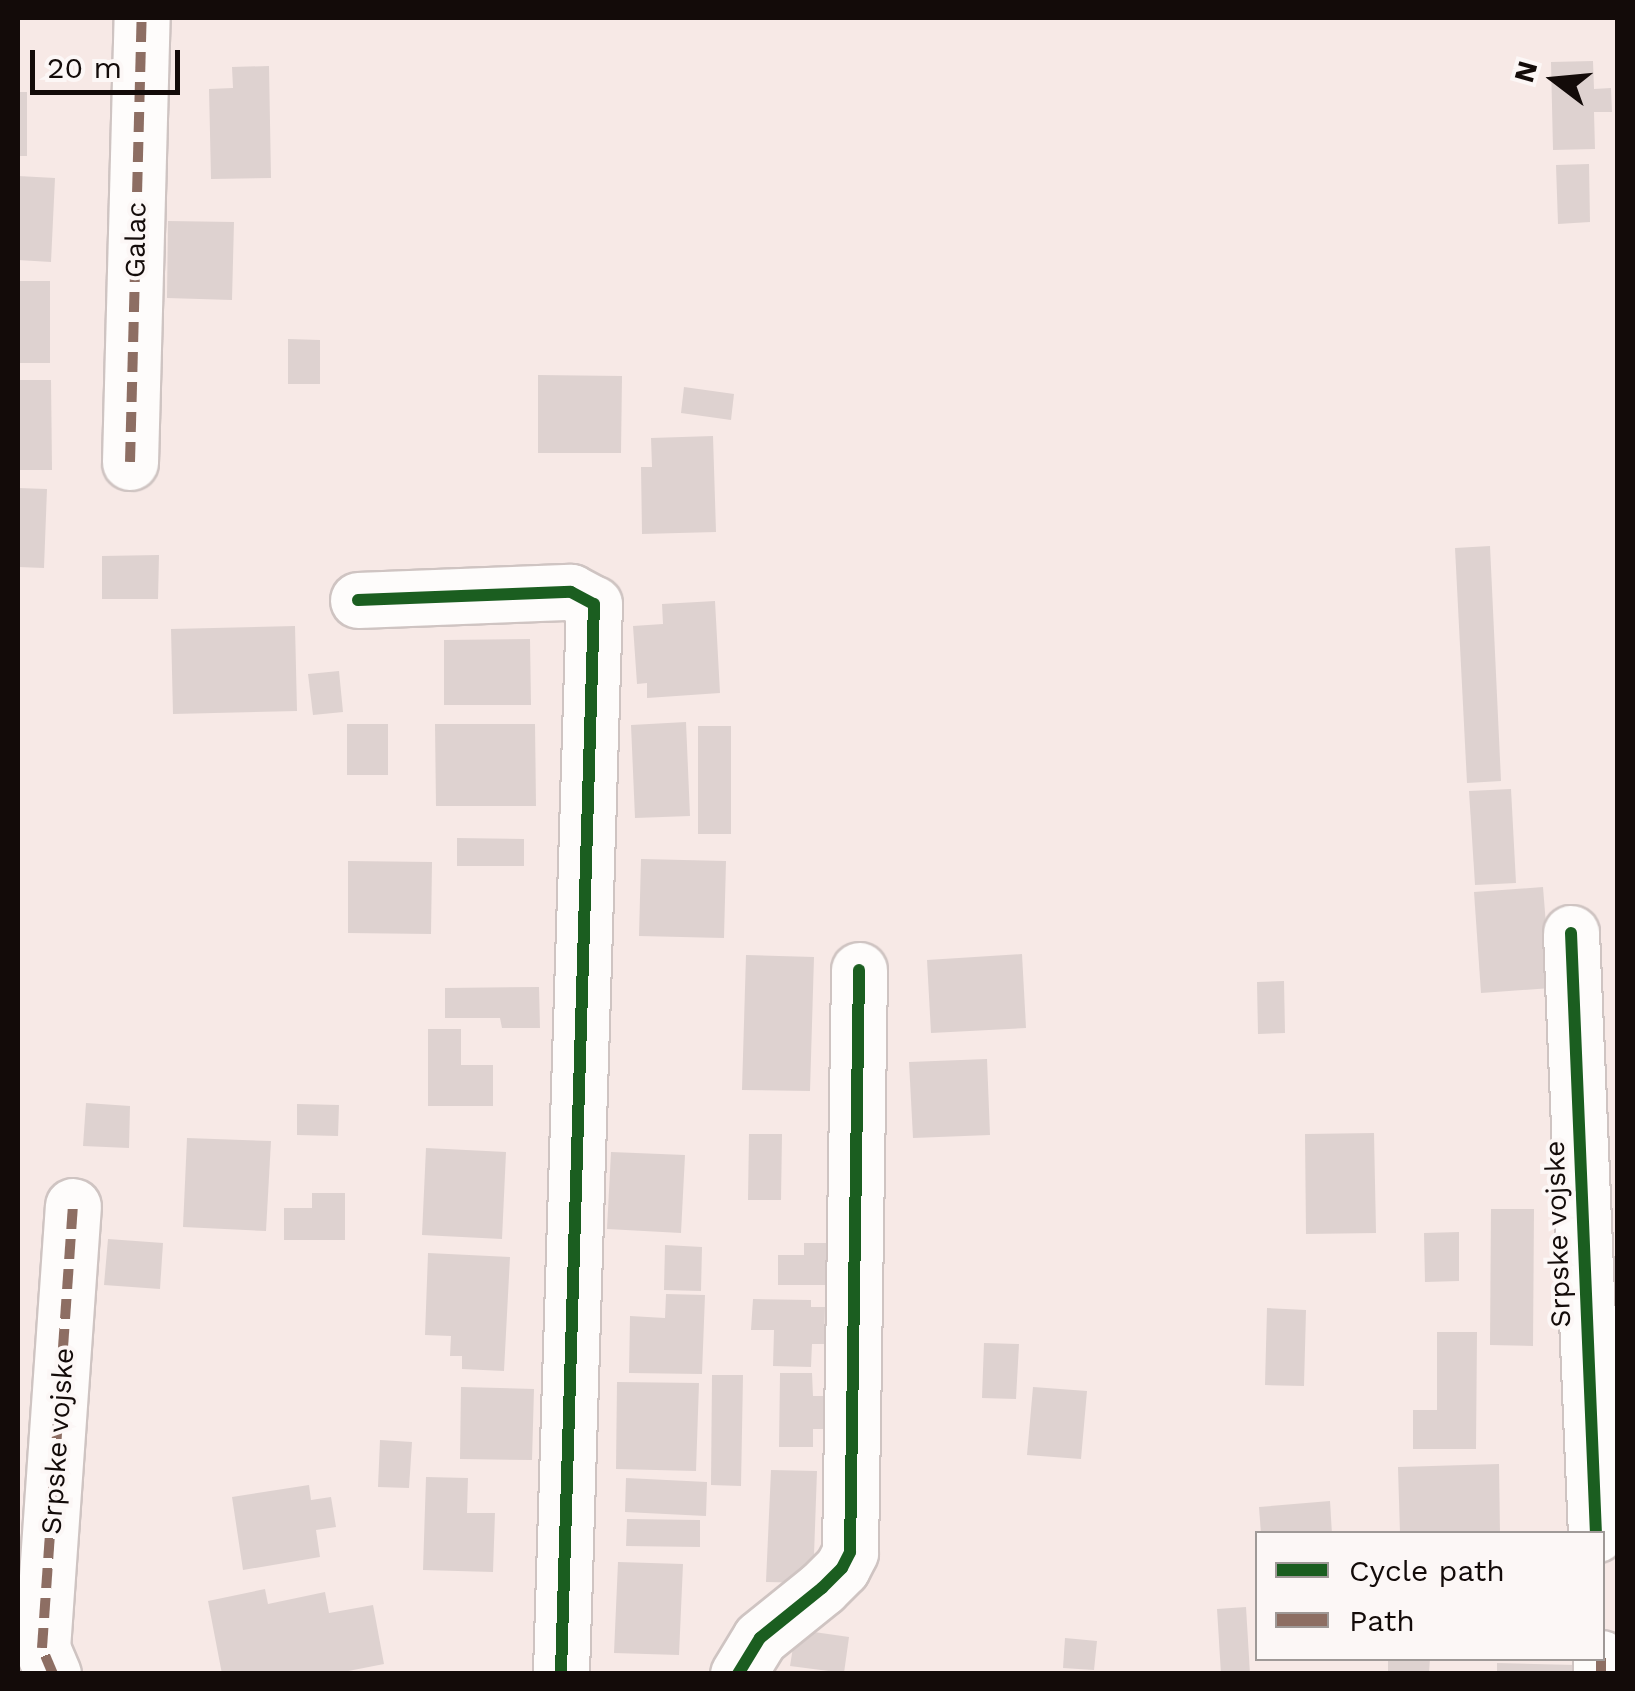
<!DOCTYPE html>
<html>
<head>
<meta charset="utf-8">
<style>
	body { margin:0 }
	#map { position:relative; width:1635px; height:1691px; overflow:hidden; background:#f7e9e6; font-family:"Work Sans",sans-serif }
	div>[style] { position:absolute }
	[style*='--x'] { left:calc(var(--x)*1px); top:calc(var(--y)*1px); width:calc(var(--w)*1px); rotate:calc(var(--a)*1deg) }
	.building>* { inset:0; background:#ded2d0 }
	.roads { filter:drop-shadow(2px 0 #cfc4c2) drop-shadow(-2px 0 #cfc4c2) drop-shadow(0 2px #cfc4c2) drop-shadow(0 -2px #cfc4c2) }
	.minor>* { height:55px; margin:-27.5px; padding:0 27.5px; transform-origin:27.5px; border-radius:27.5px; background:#fefcfb }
	.quiet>* { height:10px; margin-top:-5px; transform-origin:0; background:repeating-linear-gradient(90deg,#8d6e63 0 20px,transparent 0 30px) }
	.cycleway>* { height:12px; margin:-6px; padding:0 6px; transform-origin:6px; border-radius:6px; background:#1b5e20 }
	span { translate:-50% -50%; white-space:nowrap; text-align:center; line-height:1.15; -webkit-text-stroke:8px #fcf7f6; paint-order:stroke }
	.street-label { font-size:28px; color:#130b09 }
	.frame { position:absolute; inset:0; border:20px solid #130b09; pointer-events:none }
	.legend { position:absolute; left:1255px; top:1531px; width:350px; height:130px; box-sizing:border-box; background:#fcf7f6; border:2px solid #9f9997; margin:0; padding:12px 18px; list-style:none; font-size:30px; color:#130b09 }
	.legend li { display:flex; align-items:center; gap:20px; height:50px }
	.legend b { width:50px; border:2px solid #9f9997 }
	.north { position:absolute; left:1505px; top:30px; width:100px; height:100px; -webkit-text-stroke:8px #fcf7f6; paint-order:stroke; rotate:286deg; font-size:28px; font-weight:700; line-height:40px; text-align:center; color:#130b09 }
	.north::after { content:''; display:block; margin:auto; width:35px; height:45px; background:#130b09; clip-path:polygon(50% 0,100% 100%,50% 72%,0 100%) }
	.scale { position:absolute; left:30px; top:50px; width:150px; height:45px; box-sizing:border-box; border:5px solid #130b09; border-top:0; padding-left:12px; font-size:30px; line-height:35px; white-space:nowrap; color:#130b09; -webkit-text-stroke:8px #fcf7f6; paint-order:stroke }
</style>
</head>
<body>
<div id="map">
	<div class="building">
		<div style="clip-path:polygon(1593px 61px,1594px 89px,1611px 88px,1612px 112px,1594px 112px,1595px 149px,1553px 150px,1551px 62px)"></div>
		<div style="clip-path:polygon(269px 66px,271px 178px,211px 179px,209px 89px,233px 88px,232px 67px)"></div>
		<div style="clip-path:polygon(18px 92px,27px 92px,27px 156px,18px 156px)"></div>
		<div style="clip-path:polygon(1589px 164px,1590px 222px,1558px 224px,1556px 165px)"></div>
		<div style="clip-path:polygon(18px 176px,55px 178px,51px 262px,18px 260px)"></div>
		<div style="clip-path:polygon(168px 221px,234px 222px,232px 300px,167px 298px)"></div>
		<div style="clip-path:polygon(18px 281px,50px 281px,50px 363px,18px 363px)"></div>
		<div style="clip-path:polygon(288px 339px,320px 340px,320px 384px,288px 384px)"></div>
		<div style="clip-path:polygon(538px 375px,622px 376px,621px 453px,538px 453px)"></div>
		<div style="clip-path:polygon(18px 380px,51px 380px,52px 470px,18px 470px)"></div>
		<div style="clip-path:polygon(684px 387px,734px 394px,731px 420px,681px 413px)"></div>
		<div style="clip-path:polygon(713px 436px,716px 532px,642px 534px,641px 467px,652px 467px,651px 438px)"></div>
		<div style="clip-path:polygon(18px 488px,47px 489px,44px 568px,18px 567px)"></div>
		<div style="clip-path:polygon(1490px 546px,1501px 781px,1467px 783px,1455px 548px)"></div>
		<div style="clip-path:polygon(159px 555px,158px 599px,102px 599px,102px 556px)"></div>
		<div style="clip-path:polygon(715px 601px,720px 693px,647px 698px,647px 683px,637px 684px,633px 626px,663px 624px,662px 604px)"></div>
		<div style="clip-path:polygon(295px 626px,297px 711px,173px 714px,171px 629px)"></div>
		<div style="clip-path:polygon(530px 639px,531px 705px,444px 705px,444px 640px)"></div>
		<div style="clip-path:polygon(339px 671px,343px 712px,313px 715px,308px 674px)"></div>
		<div style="clip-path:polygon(686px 722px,690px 816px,635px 818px,631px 725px)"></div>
		<div style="clip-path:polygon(347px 724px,388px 724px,388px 775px,347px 775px)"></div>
		<div style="clip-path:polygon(435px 724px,535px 724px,536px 806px,436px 806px)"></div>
		<div style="clip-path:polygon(698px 726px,731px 726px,731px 834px,698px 834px)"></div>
		<div style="clip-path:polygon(1511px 789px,1516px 883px,1475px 885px,1469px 791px)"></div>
		<div style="clip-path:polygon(457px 838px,524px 839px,524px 866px,457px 866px)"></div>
		<div style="clip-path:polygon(641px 859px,726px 861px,724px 938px,639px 936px)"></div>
		<div style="clip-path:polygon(348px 861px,432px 862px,431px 934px,348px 933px)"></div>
		<div style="clip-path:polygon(1543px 887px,1551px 988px,1481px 993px,1474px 892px)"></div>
		<div style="clip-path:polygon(1022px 954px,1026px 1028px,931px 1033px,927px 960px)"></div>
		<div style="clip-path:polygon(746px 955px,814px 957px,810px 1091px,742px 1090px)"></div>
		<div style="clip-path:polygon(1284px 981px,1285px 1033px,1258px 1034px,1257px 982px)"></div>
		<div style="clip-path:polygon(539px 987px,540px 1028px,502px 1028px,500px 1018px,445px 1018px,445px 988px)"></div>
		<div style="clip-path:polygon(428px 1029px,461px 1029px,461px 1065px,493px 1065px,493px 1106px,428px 1106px)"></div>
		<div style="clip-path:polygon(987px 1059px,990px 1135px,913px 1138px,909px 1062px)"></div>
		<div style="clip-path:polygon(86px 1103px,130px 1106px,129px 1148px,83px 1146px)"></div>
		<div style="clip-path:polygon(297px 1104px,339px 1105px,338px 1136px,297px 1135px)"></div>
		<div style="clip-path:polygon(1374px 1133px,1376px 1233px,1306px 1234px,1305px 1134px)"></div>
		<div style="clip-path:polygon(749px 1134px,782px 1134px,781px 1200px,748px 1200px)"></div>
		<div style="clip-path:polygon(187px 1138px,271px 1141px,266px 1231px,183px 1227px)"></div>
		<div style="clip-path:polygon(426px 1148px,506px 1152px,502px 1239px,422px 1235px)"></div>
		<div style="clip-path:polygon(611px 1152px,685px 1155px,681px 1233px,607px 1229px)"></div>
		<div style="clip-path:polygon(312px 1193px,345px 1193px,345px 1240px,284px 1240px,284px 1208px,312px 1208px)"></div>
		<div style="clip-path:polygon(1491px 1209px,1534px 1209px,1533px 1346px,1490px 1345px)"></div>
		<div style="clip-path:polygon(1459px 1232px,1459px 1281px,1425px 1282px,1424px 1233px)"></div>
		<div style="clip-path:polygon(108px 1239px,163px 1243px,160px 1289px,104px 1285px)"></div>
		<div style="clip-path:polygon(804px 1243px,839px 1243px,838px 1285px,778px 1285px,778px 1255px,804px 1255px)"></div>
		<div style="clip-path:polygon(665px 1245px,702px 1247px,701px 1291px,664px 1290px)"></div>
		<div style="clip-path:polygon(428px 1253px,510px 1257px,504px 1371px,462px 1369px,462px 1356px,450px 1356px,451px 1336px,425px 1335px)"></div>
		<div style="clip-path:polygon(666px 1294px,705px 1295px,702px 1374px,629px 1373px,630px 1316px,665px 1318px)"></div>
		<div style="clip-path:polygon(753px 1299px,811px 1300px,811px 1307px,825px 1307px,824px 1344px,812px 1344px,811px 1367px,773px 1366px,774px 1330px,751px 1330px)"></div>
		<div style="clip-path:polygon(1267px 1308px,1306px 1310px,1304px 1386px,1265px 1385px)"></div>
		<div style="clip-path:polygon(1437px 1332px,1477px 1332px,1476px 1449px,1413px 1449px,1413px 1410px,1437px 1410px)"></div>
		<div style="clip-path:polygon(984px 1343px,1019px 1344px,1016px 1399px,982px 1398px)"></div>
		<div style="clip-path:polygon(780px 1373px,812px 1373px,813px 1396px,824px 1396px,823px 1429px,813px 1429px,813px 1447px,779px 1447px)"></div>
		<div style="clip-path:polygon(712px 1375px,743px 1375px,741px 1486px,711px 1485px)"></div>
		<div style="clip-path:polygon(617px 1382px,699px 1383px,696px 1471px,616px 1469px)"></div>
		<div style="clip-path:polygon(461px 1387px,534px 1389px,532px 1460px,460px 1459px)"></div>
		<div style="clip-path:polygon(1033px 1387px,1087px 1391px,1081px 1459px,1027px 1455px)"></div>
		<div style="clip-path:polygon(380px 1440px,412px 1442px,409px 1488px,378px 1487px)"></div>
		<div style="clip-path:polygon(1499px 1464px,1500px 1534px,1400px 1534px,1398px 1467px)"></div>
		<div style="clip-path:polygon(771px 1470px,817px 1471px,813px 1583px,766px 1582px)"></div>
		<div style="clip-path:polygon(426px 1477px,468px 1478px,467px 1513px,495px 1513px,493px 1572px,423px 1570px)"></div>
		<div style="clip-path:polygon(626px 1478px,707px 1482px,706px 1516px,625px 1512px)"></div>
		<div style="clip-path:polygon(309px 1485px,311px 1500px,331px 1497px,336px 1527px,316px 1530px,320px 1557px,243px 1570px,232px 1497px)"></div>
		<div style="clip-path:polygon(1330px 1501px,1332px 1534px,1261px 1534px,1259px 1507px)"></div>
		<div style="clip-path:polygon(627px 1519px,700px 1520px,700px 1547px,626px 1546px)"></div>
		<div style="clip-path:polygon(618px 1562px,683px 1564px,679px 1655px,614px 1653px)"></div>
		<div style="clip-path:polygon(265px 1589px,268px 1604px,325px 1592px,329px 1613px,373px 1605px,384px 1664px,333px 1674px,222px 1674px,208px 1601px)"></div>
		<div style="clip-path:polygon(1246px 1607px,1250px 1674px,1221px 1674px,1217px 1609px)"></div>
		<div style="clip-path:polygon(807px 1631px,849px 1637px,844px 1673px,790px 1666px,794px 1641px)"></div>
		<div style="clip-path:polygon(1065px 1638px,1097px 1641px,1094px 1670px,1063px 1668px)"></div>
		<div style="clip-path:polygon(1388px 1658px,1430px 1658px,1429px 1674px,1388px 1674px)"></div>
		<div style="clip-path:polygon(1497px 1663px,1576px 1665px,1575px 1674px,1497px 1674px)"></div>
	</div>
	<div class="roads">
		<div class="minor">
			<div style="--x:130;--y:462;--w:444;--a:-88.5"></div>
			<div style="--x:358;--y:600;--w:213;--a:-2.2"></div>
			<div style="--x:571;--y:592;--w:26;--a:28"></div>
			<div style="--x:594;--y:604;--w:1071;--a:91.77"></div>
			<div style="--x:1571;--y:933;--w:602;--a:87.62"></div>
			<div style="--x:1601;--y:1658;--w:16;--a:90"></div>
			<div style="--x:53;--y:1674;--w:28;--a:-113"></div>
			<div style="--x:42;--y:1648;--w:443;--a:-86"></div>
			<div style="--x:738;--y:1674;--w:42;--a:-58.6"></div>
			<div style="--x:760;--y:1638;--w:80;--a:-38.9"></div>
			<div style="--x:822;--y:1588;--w:28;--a:-45"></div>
			<div style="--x:842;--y:1568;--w:18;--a:-63"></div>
			<div style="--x:850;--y:1552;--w:582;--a:-89.11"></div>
		</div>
	</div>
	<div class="quiet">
		<div style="--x:130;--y:462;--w:444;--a:-88.5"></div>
		<div style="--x:1601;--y:1658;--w:16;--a:90"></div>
		<div style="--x:53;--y:1674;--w:28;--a:-113"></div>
		<div style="--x:42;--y:1648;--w:443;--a:-86"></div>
	</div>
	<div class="cycleway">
		<div style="--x:358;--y:600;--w:213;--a:-2.2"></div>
		<div style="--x:571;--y:592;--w:26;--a:28"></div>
		<div style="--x:594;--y:604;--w:1071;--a:91.77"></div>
		<div style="--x:1571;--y:933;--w:602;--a:87.62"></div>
		<div style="--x:738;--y:1674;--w:42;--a:-58.6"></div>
		<div style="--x:760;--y:1638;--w:80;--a:-38.9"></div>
		<div style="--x:822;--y:1588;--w:28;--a:-45"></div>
		<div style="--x:842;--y:1568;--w:18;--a:-63"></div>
		<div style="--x:850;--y:1552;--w:582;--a:-89.11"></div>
	</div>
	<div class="street-label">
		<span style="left:136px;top:240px;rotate:-89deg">Galac</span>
		<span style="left:1558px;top:1234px;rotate:-92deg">Srpske vojske</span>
		<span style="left:58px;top:1441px;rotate:-86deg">Srpske vojske</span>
	</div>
	<div class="frame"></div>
	<ul class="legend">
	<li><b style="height:12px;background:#1b5e20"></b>Cycle path</li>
	<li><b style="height:12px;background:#8d6e63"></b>Path</li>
	</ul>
	<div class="north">N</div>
	<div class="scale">20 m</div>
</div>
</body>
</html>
